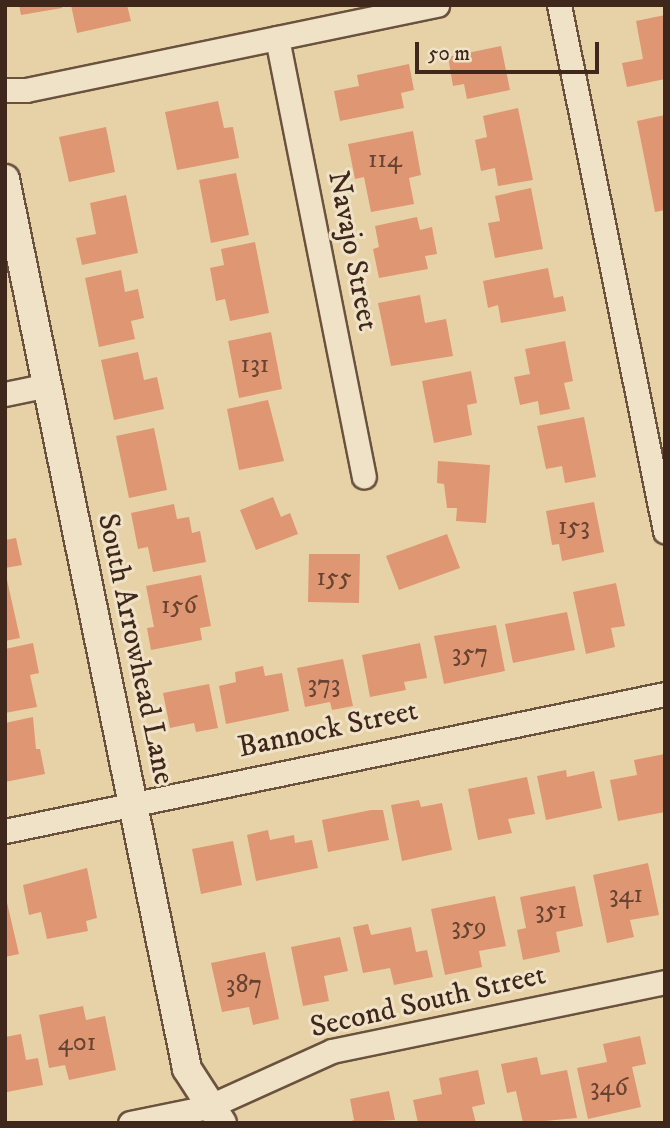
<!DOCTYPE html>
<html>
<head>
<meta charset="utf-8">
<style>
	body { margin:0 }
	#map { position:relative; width:670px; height:1128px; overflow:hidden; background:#e7d2a8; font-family:"IM FELL DW Pica",serif }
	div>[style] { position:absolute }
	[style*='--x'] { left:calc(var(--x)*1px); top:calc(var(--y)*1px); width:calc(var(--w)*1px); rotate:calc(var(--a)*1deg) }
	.building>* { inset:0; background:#df9672 }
	.roads { filter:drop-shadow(2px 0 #6a523f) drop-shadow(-2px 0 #6a523f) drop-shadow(0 2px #6a523f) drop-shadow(0 -2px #6a523f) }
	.minor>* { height:23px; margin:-11.5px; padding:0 11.5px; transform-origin:11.5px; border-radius:11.5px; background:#efe2c6 }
	.tertiary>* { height:28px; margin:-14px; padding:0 14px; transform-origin:14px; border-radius:14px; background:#efe2c6 }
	span { translate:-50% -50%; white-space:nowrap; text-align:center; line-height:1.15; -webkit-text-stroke:6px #efe2c6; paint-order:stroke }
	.number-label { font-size:26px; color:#684332 }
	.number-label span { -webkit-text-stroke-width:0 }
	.street-label { font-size:30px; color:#40271c }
	.frame { position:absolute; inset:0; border:7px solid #40271c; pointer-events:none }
	.scale { position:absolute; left:415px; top:42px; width:184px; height:32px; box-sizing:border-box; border:4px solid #40271c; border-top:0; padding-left:9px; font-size:21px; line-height:24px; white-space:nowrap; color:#40271c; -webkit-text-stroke:5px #efe2c6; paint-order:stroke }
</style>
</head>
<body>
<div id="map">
	<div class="building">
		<div style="clip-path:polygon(19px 5px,62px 5px,62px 8px,21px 15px)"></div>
		<div style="clip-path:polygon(71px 5px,127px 5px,131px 21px,77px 33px)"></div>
		<div style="clip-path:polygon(665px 15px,665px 79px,627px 87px,622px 63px,643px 59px,636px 21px)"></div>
		<div style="clip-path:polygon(501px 46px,510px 90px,467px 99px,464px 84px,453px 86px,448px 57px)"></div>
		<div style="clip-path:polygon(409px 64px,414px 90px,401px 93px,404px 108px,340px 121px,334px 91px,359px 86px,357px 75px)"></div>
		<div style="clip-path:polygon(218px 101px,224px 128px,233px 127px,239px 158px,177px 170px,165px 112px)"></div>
		<div style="clip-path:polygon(518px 108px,533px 180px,498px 186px,495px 168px,481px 171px,475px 140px,487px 137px,483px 116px)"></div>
		<div style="clip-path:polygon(665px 115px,665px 210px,655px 212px,637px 121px)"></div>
		<div style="clip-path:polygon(106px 127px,115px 172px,69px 182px,59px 137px)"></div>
		<div style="clip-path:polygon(413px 131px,421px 175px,409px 178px,414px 204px,371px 212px,364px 177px,355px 179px,348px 144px)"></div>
		<div style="clip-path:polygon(236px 173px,249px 235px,211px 243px,199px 180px)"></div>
		<div style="clip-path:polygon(531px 188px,543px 249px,495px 258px,488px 223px,500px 221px,495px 196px)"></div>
		<div style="clip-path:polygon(126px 195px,138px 253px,82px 265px,76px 238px,96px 234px,90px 203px)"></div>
		<div style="clip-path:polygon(417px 217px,420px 230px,432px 227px,437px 254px,425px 256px,428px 269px,379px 278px,373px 249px,379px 247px,375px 226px)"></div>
		<div style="clip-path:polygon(255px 242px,269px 313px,230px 321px,225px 299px,216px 301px,210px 268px,224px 265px,221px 249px)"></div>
		<div style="clip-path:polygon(548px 268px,554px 298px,563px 296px,566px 311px,501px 323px,498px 305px,488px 308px,483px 281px)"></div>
		<div style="clip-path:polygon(121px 270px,125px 292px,138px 289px,144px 318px,131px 321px,135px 339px,99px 347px,85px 278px)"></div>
		<div style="clip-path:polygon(420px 295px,425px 323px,446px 319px,453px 356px,391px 366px,378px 303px)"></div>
		<div style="clip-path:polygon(271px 332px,282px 389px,239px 398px,228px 341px)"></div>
		<div style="clip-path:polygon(565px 341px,573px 381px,564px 383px,570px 409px,540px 415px,538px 401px,520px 405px,514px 377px,530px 374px,525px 349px)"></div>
		<div style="clip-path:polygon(138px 352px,144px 380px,157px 377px,164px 409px,114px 420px,101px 360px)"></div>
		<div style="clip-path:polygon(471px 371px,477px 403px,467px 405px,472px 435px,434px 443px,422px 381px)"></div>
		<div style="clip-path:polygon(268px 400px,284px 461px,239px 470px,227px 409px)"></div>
		<div style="clip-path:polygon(584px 417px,596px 477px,565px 483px,562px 466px,546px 469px,537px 426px)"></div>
		<div style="clip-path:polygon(154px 428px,167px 490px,129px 498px,116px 436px)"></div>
		<div style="clip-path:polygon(438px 461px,490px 465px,486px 523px,456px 521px,457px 508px,447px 508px,444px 484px,437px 483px)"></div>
		<div style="clip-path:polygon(273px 497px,281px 517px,290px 513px,298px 534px,256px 550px,240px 510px)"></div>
		<div style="clip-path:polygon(594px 502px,604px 552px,562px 561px,559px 544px,552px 545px,546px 511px)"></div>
		<div style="clip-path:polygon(174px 504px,177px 519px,189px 517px,192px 533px,200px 531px,206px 562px,153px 572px,148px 547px,138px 549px,131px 513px)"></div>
		<div style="clip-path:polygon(447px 534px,460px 568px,399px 590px,386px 556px)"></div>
		<div style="clip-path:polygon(16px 538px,22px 565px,5px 568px,5px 540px)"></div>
		<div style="clip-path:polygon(309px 554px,360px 554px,359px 603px,308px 602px)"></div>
		<div style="clip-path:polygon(5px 571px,20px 638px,5px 641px)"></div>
		<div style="clip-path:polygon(201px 575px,211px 626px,200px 628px,202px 640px,151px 650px,147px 628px,154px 627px,146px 586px)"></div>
		<div style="clip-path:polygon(616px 583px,625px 626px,611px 628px,615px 647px,586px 654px,573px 592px)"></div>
		<div style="clip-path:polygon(567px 612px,575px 650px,513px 663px,505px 624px)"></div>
		<div style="clip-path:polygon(496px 625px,505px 671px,444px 684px,434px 636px)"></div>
		<div style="clip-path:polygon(33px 643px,39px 673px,30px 675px,37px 707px,5px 713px,5px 649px)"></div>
		<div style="clip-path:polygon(420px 643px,427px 678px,404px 682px,406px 690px,370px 697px,362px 655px)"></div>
		<div style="clip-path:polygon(343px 659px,353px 706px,332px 710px,330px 702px,305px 707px,297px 668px)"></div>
		<div style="clip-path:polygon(263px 666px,265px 676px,282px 673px,289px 711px,226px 724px,219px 686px,236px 682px,235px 672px)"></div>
		<div style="clip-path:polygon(209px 684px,218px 728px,196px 732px,194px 723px,170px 728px,163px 693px)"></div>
		<div style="clip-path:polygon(33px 717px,36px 749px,40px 749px,45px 774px,5px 782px,5px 723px)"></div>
		<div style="clip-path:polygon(665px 754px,665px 812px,618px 821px,610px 780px,637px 775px,634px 760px)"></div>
		<div style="clip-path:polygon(566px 770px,567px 777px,594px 771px,602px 808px,546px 820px,537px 776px)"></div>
		<div style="clip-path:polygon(527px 777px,535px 814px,508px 819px,512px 833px,478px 840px,468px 789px)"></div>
		<div style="clip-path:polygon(419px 800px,421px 807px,442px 803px,452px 850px,402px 861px,391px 805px)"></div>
		<div style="clip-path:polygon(371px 810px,383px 810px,389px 840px,328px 852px,322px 820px)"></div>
		<div style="clip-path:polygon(268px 830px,270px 840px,294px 835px,295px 843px,312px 840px,318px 868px,256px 881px,247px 835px)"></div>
		<div style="clip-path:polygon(233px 841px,242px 885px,201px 894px,192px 849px)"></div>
		<div style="clip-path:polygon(648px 863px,659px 915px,630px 920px,634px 937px,607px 943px,593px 875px)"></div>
		<div style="clip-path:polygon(87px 868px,97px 918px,86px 921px,88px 931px,47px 939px,41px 912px,29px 915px,23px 885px)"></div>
		<div style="clip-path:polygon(575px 886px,583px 926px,556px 932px,560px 952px,523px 960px,517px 930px,526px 928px,520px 897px)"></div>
		<div style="clip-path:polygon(5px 894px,19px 954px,5px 957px)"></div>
		<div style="clip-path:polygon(495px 896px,506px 946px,479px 951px,482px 967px,445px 975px,431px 909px)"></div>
		<div style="clip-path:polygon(368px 924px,371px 935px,411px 927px,416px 952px,427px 950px,433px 977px,394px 985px,390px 968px,363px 973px,353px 927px)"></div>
		<div style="clip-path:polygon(340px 937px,348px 971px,324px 976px,329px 1001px,303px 1006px,291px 947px)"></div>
		<div style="clip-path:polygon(265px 952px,279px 1019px,253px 1025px,249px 1007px,222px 1012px,211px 963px)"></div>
		<div style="clip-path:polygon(83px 1006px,86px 1020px,105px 1016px,116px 1070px,69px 1080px,65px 1065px,49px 1068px,39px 1015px)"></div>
		<div style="clip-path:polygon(21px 1034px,26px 1060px,38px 1058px,43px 1085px,7px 1092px,5px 1037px)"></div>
		<div style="clip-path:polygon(640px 1036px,646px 1064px,632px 1067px,641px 1107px,588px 1119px,577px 1068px,607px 1062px,603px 1044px)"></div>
		<div style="clip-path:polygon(537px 1057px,541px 1075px,567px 1070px,577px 1118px,523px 1123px,516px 1091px,507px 1093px,501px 1064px)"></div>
		<div style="clip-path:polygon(478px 1070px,485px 1104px,472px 1107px,476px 1123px,418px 1123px,413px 1100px,442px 1094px,439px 1078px)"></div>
		<div style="clip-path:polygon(389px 1091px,395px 1120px,345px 1123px,354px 1120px,350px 1099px)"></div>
	</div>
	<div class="roads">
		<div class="minor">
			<div style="--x:559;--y:5;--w:537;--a:78.61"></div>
			<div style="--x:277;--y:38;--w:447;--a:78.8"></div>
			<div style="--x:5;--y:90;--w:21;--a:0"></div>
			<div style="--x:26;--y:90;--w:420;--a:-11.7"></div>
			<div style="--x:5;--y:394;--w:44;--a:-11.8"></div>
			<div style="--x:5;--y:831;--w:674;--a:-11.73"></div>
			<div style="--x:130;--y:1123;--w:80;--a:-11.6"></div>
			<div style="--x:208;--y:1107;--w:136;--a:-24.3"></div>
			<div style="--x:332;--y:1051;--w:340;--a:-11.7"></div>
		</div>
		<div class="tertiary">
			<div style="--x:5;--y:179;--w:908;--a:78.44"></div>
			<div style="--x:187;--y:1069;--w:64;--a:57.1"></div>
		</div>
	</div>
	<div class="number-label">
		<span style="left:385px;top:160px">114</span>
		<span style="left:255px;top:365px">131</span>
		<span style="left:574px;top:527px">153</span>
		<span style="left:334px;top:578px">155</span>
		<span style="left:179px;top:606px">156</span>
		<span style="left:470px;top:654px">357</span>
		<span style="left:324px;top:685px">373</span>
		<span style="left:626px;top:895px">341</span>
		<span style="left:551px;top:911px">351</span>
		<span style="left:469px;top:927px">359</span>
		<span style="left:244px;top:985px">387</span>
		<span style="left:77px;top:1043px">401</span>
		<span style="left:609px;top:1088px">346</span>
	</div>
	<div class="street-label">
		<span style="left:352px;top:251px;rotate:79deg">Navajo Street</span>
		<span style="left:135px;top:649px;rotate:78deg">South Arrowhead Lane</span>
		<span style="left:328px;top:730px;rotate:-12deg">Bannock Street</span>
		<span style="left:428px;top:1002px;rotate:-13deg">Second South Street</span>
	</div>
	<div class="frame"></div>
	<div class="scale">50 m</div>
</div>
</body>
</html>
